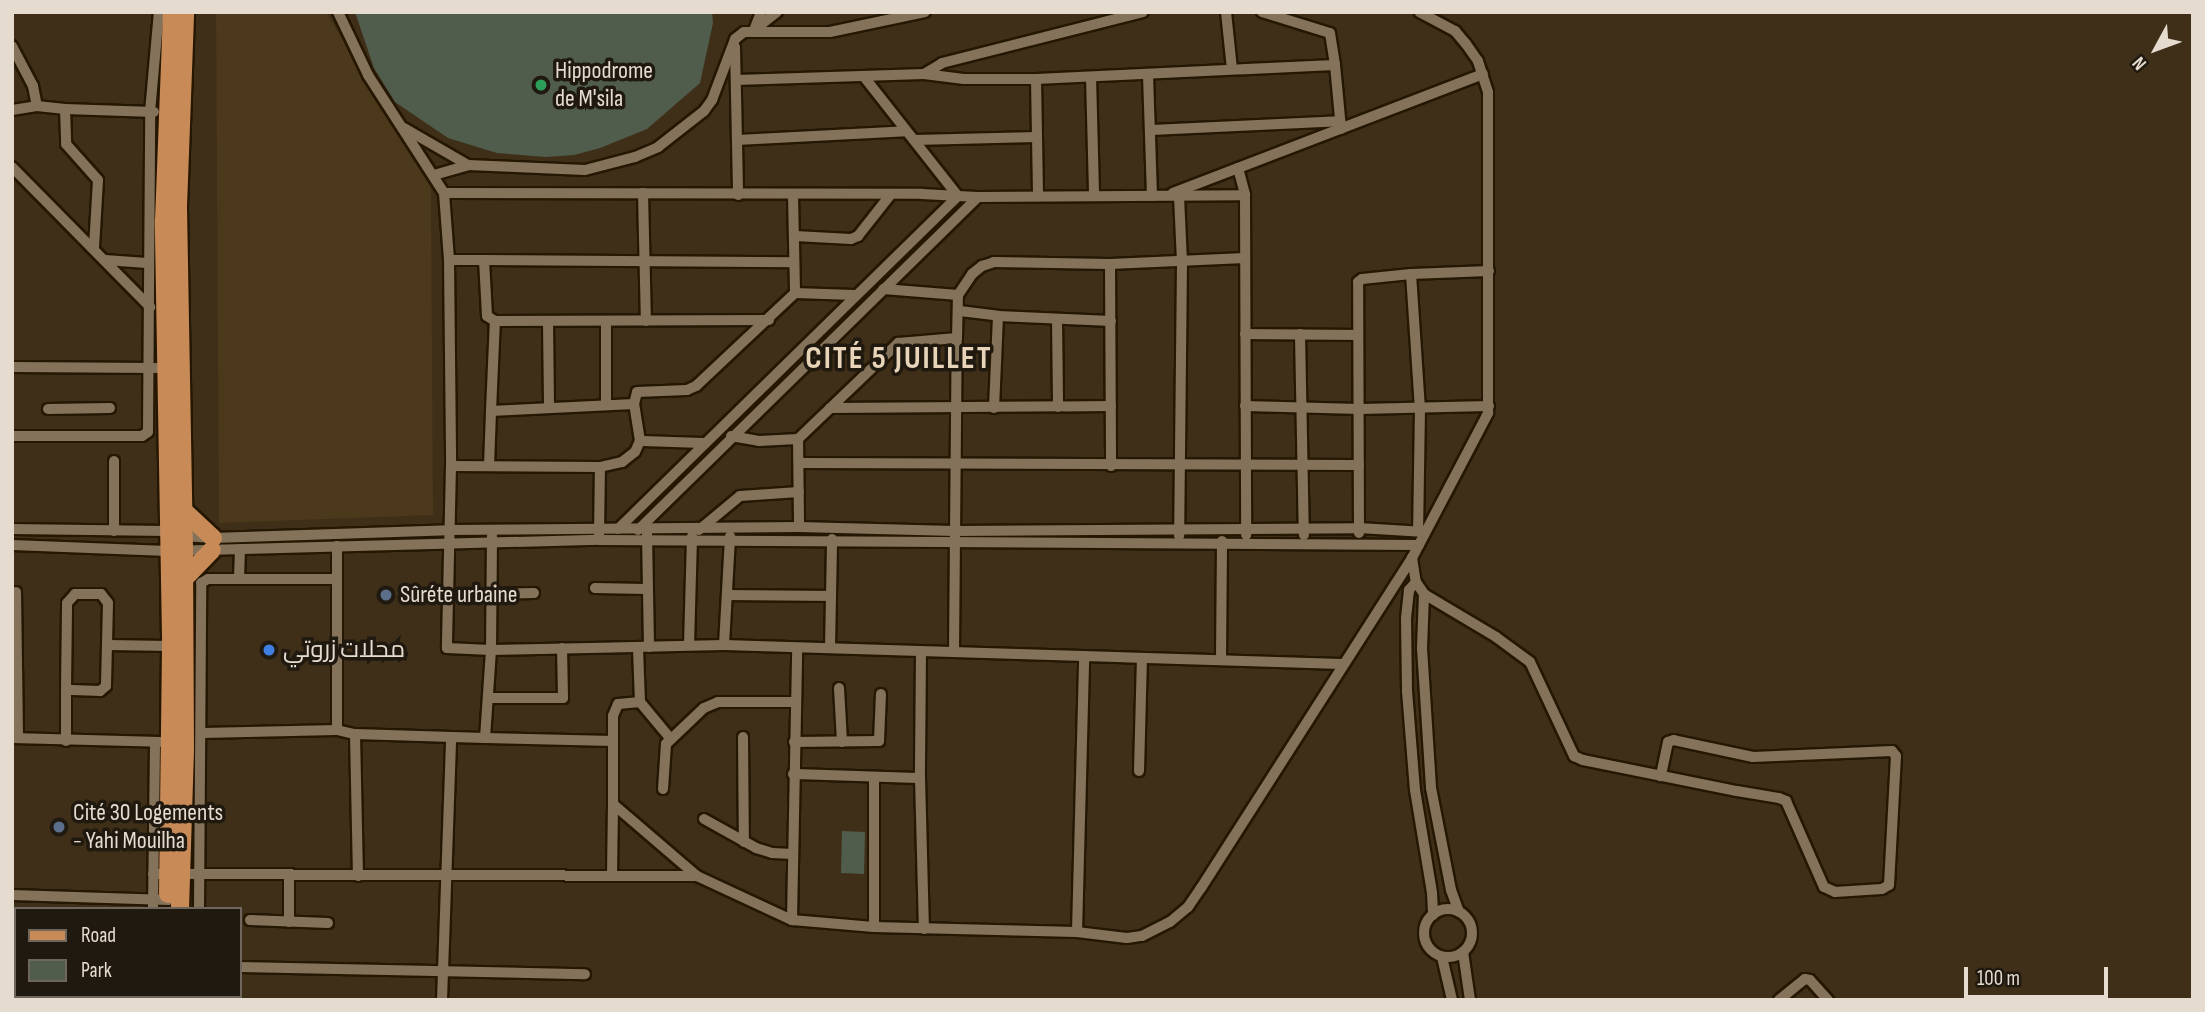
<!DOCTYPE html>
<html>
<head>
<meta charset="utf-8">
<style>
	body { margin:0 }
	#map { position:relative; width:2205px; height:1012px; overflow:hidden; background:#3f2f19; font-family:"Sofia Sans Condensed",Cairo,sans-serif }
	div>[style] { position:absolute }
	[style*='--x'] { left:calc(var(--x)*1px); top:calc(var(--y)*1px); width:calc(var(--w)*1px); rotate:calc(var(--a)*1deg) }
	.built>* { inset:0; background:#4c381a }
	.green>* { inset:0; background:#505d4d }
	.roads { filter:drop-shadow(2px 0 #251702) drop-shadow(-2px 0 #251702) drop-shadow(0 2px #251702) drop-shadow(0 -2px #251702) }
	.minor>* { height:10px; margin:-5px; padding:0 5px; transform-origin:5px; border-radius:5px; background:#84725a }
	.minor>.ring { margin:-5px; padding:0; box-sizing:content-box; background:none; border:10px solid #84725a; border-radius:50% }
	.primary>* { height:18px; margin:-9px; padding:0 9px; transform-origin:9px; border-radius:9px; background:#c88b58 }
	.dots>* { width:19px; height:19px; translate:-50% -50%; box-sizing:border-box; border:4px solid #20190f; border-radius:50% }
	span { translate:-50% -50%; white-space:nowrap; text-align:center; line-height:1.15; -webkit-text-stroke:7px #20190f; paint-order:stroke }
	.poi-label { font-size:24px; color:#e5dbce }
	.left { translate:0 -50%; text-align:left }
	.district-label { font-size:32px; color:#e8d4b9; font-weight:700; letter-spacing:2px }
	.frame { position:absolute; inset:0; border:14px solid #e5dbce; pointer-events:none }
	.legend { position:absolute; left:14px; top:907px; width:228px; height:91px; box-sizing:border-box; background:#20190f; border:2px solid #6f675b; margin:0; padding:9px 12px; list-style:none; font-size:21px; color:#e5dbce }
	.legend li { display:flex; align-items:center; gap:14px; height:35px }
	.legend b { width:35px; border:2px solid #6f675b }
	.north { position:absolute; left:2121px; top:14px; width:70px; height:70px; -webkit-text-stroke:5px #20190f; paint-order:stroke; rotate:229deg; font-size:19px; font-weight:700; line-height:28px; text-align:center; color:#e5dbce }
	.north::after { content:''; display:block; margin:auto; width:24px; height:32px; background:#e5dbce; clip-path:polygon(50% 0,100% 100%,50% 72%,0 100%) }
	.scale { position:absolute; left:1964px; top:967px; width:144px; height:32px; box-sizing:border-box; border:4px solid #e5dbce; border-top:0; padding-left:9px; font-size:21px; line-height:24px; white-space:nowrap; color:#e5dbce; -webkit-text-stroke:5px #20190f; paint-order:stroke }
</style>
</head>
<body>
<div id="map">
	<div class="built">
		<div style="clip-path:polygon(216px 12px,326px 12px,431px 187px,433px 515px,219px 523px)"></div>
	</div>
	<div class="green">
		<div style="clip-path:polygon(355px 12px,712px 12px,713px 23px,700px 83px,647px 129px,600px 148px,574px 155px,546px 157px,497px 153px,448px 138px,395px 102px,374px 68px)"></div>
		<div style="clip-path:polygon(842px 831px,865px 832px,864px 874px,841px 873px)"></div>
	</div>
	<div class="roads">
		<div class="minor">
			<div style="--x:338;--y:12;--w:70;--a:64.5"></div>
			<div style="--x:368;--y:75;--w:140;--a:57.2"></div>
			<div style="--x:444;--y:193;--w:67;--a:85.7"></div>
			<div style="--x:449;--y:260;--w:206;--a:89.4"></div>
			<div style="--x:451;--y:466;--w:182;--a:91.3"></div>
			<div style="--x:447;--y:648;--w:44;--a:2.6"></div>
			<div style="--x:491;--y:650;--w:233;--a:-1.2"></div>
			<div style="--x:724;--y:645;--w:618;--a:1.76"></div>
			<div style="--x:761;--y:12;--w:19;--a:111"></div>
			<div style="--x:754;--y:30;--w:29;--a:-38"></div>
			<div style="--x:1226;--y:12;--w:57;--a:84"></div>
			<div style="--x:1262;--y:12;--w:71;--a:17.2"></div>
			<div style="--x:1330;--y:33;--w:32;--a:81"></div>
			<div style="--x:12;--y:46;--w:45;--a:62.3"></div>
			<div style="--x:33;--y:86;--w:20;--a:79"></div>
			<div style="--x:735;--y:47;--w:148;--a:88.8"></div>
			<div style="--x:924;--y:74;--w:21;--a:-31"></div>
			<div style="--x:942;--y:63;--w:207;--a:-14.2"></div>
			<div style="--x:1148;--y:75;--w:121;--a:88.1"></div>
			<div style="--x:1091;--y:77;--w:118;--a:88.5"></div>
			<div style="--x:865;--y:78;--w:149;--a:51.8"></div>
			<div style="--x:1036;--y:79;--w:115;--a:89"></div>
			<div style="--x:736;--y:80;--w:188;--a:-1.8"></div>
			<div style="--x:924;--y:74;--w:40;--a:7.1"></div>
			<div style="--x:964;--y:79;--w:72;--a:0"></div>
			<div style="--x:1036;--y:79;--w:299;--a:-2.7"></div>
			<div style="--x:1335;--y:65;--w:64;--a:84.6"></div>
			<div style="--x:65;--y:109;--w:89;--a:1.9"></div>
			<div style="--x:12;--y:110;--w:25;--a:-9"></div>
			<div style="--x:37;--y:106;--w:28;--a:6"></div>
			<div style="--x:65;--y:109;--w:35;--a:88"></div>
			<div style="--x:66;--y:144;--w:48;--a:48.4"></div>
			<div style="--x:98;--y:180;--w:68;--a:93.4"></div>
			<div style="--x:404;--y:128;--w:74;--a:30"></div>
			<div style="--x:1151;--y:130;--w:188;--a:-2.7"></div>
			<div style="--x:737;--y:140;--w:169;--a:-3"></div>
			<div style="--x:914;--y:140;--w:123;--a:-1.4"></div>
			<div style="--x:12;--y:167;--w:197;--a:45.4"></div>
			<div style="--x:1238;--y:168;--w:28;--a:75"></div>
			<div style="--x:1245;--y:195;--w:340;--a:89.8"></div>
			<div style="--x:434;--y:175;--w:35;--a:-16"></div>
			<div style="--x:468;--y:165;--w:117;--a:2.4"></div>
			<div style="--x:585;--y:170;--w:52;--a:-14.6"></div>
			<div style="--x:635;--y:157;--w:25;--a:-23"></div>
			<div style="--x:658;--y:147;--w:58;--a:-38"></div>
			<div style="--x:704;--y:111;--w:14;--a:-54"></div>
			<div style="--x:712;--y:100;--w:65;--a:-69.3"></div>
			<div style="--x:735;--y:39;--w:11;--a:-38"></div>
			<div style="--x:744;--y:32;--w:86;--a:0"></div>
			<div style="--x:830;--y:32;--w:97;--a:-11.9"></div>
			<div style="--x:444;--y:193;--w:478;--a:0.1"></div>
			<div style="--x:922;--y:194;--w:56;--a:3.1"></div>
			<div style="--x:978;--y:197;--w:267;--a:-0.4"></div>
			<div style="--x:643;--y:193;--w:128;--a:88.7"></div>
			<div style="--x:1173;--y:193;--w:332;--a:-21"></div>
			<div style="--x:793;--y:195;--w:98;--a:88.8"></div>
			<div style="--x:1179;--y:196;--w:66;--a:87.4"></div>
			<div style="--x:1182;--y:262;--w:274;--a:90.6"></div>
			<div style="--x:795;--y:236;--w:56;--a:3.1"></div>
			<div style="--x:851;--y:239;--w:8;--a:-23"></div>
			<div style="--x:858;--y:236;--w:53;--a:-51.8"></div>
			<div style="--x:105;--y:260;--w:42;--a:4.1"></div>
			<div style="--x:449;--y:260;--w:35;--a:0"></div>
			<div style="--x:484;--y:260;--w:56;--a:86.9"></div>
			<div style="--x:487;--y:316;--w:9;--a:32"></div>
			<div style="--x:495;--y:321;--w:274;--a:-0.2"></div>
			<div style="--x:484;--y:260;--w:310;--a:0.4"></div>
			<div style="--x:1110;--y:264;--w:202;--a:89.7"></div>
			<div style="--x:1411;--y:274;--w:134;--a:86.2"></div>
			<div style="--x:1420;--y:408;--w:123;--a:90.9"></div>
			<div style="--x:958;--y:295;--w:25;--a:-56"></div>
			<div style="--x:972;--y:274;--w:13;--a:-39"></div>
			<div style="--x:982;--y:266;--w:13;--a:-18"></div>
			<div style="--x:994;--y:262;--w:116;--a:1"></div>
			<div style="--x:1110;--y:264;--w:135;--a:-2.5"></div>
			<div style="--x:960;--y:311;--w:38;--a:7"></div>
			<div style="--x:998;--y:316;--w:113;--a:2.5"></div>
			<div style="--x:1057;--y:319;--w:88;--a:89.3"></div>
			<div style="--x:548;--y:322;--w:84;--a:89.3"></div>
			<div style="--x:606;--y:323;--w:81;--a:90"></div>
			<div style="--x:1245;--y:334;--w:112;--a:0.5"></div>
			<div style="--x:1300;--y:334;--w:201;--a:88.9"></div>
			<div style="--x:12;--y:367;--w:144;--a:0.4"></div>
			<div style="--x:1245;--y:406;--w:115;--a:1.5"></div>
			<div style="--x:1360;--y:409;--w:129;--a:-1.3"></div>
			<div style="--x:830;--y:408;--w:281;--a:-0.4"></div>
			<div style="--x:994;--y:408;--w:92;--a:-87.5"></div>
			<div style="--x:48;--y:409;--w:62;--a:-0.9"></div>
			<div style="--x:491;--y:411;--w:90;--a:-87.5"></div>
			<div style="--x:12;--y:436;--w:130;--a:0"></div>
			<div style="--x:142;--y:436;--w:7;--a:-34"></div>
			<div style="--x:148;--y:432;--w:320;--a:-89.6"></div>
			<div style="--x:150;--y:112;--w:100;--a:-84.9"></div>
			<div style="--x:731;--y:436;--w:28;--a:10"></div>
			<div style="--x:759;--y:441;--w:39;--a:-3"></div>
			<div style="--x:798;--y:439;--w:139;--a:-43.8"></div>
			<div style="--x:898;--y:343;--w:59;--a:-4.8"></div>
			<div style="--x:957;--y:338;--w:43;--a:-88.7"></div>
			<div style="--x:958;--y:295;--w:75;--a:-175.4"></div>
			<div style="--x:798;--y:439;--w:88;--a:89.3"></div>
			<div style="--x:640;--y:441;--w:37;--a:-99"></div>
			<div style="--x:634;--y:404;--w:12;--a:-76"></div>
			<div style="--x:637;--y:392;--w:50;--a:-2.3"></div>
			<div style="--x:687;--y:390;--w:10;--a:-24"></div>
			<div style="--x:696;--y:386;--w:136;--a:-43.2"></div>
			<div style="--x:795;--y:293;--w:59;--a:1.9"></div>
			<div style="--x:114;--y:461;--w:70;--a:90"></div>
			<div style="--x:799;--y:463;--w:560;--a:0.2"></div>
			<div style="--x:451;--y:466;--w:149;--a:0.4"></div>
			<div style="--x:489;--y:466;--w:55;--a:-87.9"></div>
			<div style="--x:491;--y:411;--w:143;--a:-2.8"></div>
			<div style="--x:12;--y:529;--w:155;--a:0.7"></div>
			<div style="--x:167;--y:531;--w:18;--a:16"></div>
			<div style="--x:184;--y:536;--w:29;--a:4"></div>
			<div style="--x:213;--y:538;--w:236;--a:-1.9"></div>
			<div style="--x:449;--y:530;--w:350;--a:-0.5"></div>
			<div style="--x:799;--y:527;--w:156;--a:1.5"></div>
			<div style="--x:955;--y:531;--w:404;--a:-0.4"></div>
			<div style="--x:1359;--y:528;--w:66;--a:3.5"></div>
			<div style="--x:618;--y:529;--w:476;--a:-44.4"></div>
			<div style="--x:638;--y:530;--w:476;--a:-44.4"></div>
			<div style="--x:699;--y:530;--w:53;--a:-39.7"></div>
			<div style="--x:740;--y:496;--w:59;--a:-3.9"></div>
			<div style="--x:647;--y:533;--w:114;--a:89"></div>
			<div style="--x:1359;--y:533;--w:251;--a:-90.2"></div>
			<div style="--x:1358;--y:282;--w:5;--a:-37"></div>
			<div style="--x:1362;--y:279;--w:49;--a:-5.8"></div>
			<div style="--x:1411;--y:274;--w:78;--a:-2.2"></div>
			<div style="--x:492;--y:536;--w:114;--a:90.5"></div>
			<div style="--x:491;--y:650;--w:88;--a:93.9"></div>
			<div style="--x:485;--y:738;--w:128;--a:1.3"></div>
			<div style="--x:599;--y:536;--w:69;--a:-89.2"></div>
			<div style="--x:600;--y:467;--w:23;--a:-13"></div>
			<div style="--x:622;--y:462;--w:16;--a:-38"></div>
			<div style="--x:635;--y:452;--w:12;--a:-66"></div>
			<div style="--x:640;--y:441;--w:65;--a:1.8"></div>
			<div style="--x:12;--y:545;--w:156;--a:2.2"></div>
			<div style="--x:168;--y:551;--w:431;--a:-1.5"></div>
			<div style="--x:599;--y:540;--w:820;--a:0.35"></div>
			<div style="--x:1412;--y:558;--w:24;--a:81"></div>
			<div style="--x:1416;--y:582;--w:14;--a:56"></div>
			<div style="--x:1424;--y:594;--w:54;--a:92.1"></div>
			<div style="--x:1422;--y:648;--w:140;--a:86.3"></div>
			<div style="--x:1431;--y:788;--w:104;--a:78.9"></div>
			<div style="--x:1451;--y:890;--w:23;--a:70"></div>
			<div style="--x:239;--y:578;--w:29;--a:-88"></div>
			<div style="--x:1416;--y:582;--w:11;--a:131"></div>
			<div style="--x:1409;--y:590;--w:28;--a:96"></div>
			<div style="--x:1406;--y:618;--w:73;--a:89.2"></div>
			<div style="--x:1407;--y:691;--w:99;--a:85.4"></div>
			<div style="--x:1415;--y:790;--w:104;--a:80.6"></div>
			<div style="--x:1432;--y:893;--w:22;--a:87"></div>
			<div style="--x:595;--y:588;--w:51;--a:1.1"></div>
			<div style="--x:16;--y:592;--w:146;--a:89.2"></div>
			<div style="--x:492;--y:594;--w:42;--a:-1.4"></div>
			<div style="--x:1424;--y:594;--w:84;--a:30.8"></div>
			<div style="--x:1496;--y:637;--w:42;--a:36.3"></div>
			<div style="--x:1530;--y:662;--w:104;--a:64.9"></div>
			<div style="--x:1574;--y:756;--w:10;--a:24"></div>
			<div style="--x:1583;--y:760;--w:157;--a:11.4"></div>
			<div style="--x:1737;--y:791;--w:43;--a:9.5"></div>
			<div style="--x:1779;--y:798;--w:8;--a:23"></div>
			<div style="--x:1786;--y:801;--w:94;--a:66.2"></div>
			<div style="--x:1824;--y:887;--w:12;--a:24"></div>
			<div style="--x:1835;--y:892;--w:47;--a:-3.7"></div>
			<div style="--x:1882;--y:889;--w:8;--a:-30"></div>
			<div style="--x:1889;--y:885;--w:129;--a:-86.9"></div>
			<div style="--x:1896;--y:756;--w:6;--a:-129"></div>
			<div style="--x:1892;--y:751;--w:139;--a:177.5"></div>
			<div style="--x:1753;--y:757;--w:81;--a:-167.9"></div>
			<div style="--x:1674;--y:740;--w:6;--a:162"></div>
			<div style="--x:1668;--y:742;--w:35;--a:102"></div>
			<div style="--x:729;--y:595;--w:102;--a:0.6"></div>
			<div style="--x:108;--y:645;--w:62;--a:0.9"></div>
			<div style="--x:689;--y:645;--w:109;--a:-88.4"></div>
			<div style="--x:724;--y:645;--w:109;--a:-86.8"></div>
			<div style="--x:638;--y:648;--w:54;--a:87.9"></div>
			<div style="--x:640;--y:702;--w:22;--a:175"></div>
			<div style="--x:618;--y:704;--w:13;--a:113"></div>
			<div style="--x:613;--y:716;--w:88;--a:90"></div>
			<div style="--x:613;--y:804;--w:111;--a:40.6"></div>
			<div style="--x:830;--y:648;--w:109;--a:-88.9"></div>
			<div style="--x:921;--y:651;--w:127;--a:90.5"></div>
			<div style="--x:920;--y:778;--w:151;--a:88.5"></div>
			<div style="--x:954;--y:651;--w:313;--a:-89.5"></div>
			<div style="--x:1221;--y:658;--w:117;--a:-89.5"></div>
			<div style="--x:839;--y:688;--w:54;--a:86.8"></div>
			<div style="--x:488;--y:698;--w:75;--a:0"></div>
			<div style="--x:563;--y:698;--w:50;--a:-91.1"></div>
			<div style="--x:640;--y:702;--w:47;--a:50.2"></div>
			<div style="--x:337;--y:730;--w:18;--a:13"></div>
			<div style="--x:355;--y:734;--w:130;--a:1.8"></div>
			<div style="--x:202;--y:733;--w:135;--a:-1.3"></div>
			<div style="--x:337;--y:730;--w:184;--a:-90"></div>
			<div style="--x:355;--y:734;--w:142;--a:88.8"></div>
			<div style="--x:743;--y:737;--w:105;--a:89.5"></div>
			<div style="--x:12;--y:738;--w:148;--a:1.5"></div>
			<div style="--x:66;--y:741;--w:51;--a:-90"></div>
			<div style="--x:66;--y:690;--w:87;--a:-89.3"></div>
			<div style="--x:67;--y:603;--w:12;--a:-48"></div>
			<div style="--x:75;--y:594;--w:26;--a:0"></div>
			<div style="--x:101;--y:594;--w:11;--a:52"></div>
			<div style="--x:108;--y:603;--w:83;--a:91.4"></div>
			<div style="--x:106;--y:686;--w:8;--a:140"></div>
			<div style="--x:100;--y:691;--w:34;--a:-178"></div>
			<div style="--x:794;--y:742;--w:85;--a:-0.7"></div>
			<div style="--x:879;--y:741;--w:47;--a:-87.6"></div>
			<div style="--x:1139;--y:771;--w:111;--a:-88.5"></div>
			<div style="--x:793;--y:774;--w:127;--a:1.8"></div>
			<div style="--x:663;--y:789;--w:45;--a:-86.2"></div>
			<div style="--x:666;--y:744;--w:52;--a:-43.5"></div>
			<div style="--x:704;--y:708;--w:15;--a:-23"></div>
			<div style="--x:718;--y:702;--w:77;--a:0"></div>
			<div style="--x:704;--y:819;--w:60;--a:29.1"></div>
			<div style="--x:756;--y:848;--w:17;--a:17"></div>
			<div style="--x:772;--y:853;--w:21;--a:3"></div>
			<div style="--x:153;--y:874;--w:544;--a:0.21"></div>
			<div style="--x:697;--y:876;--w:105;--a:24.9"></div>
			<div style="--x:792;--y:920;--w:82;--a:4.9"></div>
			<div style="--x:874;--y:927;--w:203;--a:1.4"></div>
			<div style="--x:1077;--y:932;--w:50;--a:6.8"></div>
			<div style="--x:1127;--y:938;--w:15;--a:-8"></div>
			<div style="--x:1142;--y:936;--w:31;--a:-27"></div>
			<div style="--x:1170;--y:922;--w:23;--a:-40"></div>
			<div style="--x:1188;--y:907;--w:23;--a:-56"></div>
			<div style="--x:1201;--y:888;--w:392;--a:-57.4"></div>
			<div style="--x:1412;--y:558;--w:164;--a:-62.3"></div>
			<div style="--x:1488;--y:413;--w:321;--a:-90"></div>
			<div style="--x:1488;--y:92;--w:33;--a:-108"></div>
			<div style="--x:1478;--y:61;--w:21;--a:-125"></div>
			<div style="--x:1466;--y:44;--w:17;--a:-130"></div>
			<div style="--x:1455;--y:31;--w:40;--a:-152"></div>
			<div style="--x:289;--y:876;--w:46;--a:90"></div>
			<div style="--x:612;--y:876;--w:72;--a:-89.2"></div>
			<div style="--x:12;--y:895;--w:157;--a:1.8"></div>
			<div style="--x:153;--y:909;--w:167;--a:-89.3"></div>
			<div style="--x:199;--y:909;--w:326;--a:-89.6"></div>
			<div style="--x:201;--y:583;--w:8;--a:-30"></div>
			<div style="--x:208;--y:579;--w:129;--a:0"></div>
			<div class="ring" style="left:1424px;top:909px;width:38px;height:38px"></div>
			<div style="--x:250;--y:920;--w:78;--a:2.2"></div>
			<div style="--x:792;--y:920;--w:272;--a:-88.9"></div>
			<div style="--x:874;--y:927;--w:150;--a:-90"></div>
			<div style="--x:1077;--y:932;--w:276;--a:-88.5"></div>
			<div style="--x:1463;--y:952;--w:49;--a:81.7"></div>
			<div style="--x:1442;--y:957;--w:44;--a:76.9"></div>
			<div style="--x:240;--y:967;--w:345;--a:1.2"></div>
			<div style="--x:12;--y:976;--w:4;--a:0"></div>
			<div style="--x:151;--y:996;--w:4;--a:90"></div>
			<div style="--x:198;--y:996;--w:4;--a:90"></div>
			<div style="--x:442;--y:1000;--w:262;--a:-88"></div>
			<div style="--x:1779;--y:1000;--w:33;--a:-39"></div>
			<div style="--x:1805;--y:979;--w:5;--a:11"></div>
			<div style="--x:1810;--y:980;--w:27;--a:48"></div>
		</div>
		<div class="primary">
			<div style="--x:183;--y:510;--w:41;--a:43"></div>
			<div style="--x:184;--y:579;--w:40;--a:-46"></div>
			<div style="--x:168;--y:894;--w:258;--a:-89.3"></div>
			<div style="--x:171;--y:636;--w:415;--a:-91"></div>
			<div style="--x:164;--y:221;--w:209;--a:-87.8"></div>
			<div style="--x:180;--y:909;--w:161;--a:-88.2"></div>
			<div style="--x:185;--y:748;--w:197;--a:-90.3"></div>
			<div style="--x:184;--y:551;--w:344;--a:-91"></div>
			<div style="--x:178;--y:207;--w:195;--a:-87.9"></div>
			<div style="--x:180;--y:996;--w:4;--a:90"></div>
		</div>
	</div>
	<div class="dots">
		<div style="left:541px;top:85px;background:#2e9e5b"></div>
		<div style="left:386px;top:595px;background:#5c6f8a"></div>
		<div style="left:269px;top:650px;background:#3f7fe0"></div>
		<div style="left:59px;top:827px;background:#5c6f8a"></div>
	</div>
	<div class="poi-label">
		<span class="left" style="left:555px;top:85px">Hippodrome<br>de M'sila</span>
		<span class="left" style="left:400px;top:595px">Sûréte urbaine</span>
		<span class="left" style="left:283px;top:650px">محلات زروتي</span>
		<span class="left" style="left:73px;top:827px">Cité 30 Logements<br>- Yahi Mouilha</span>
	</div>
	<div class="district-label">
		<span style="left:899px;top:359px">CITÉ 5 JUILLET</span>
	</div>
	<div class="frame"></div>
	<ul class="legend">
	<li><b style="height:9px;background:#c88b58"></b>Road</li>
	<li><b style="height:19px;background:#505d4d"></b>Park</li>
	</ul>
	<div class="north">N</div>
	<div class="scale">100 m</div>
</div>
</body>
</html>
